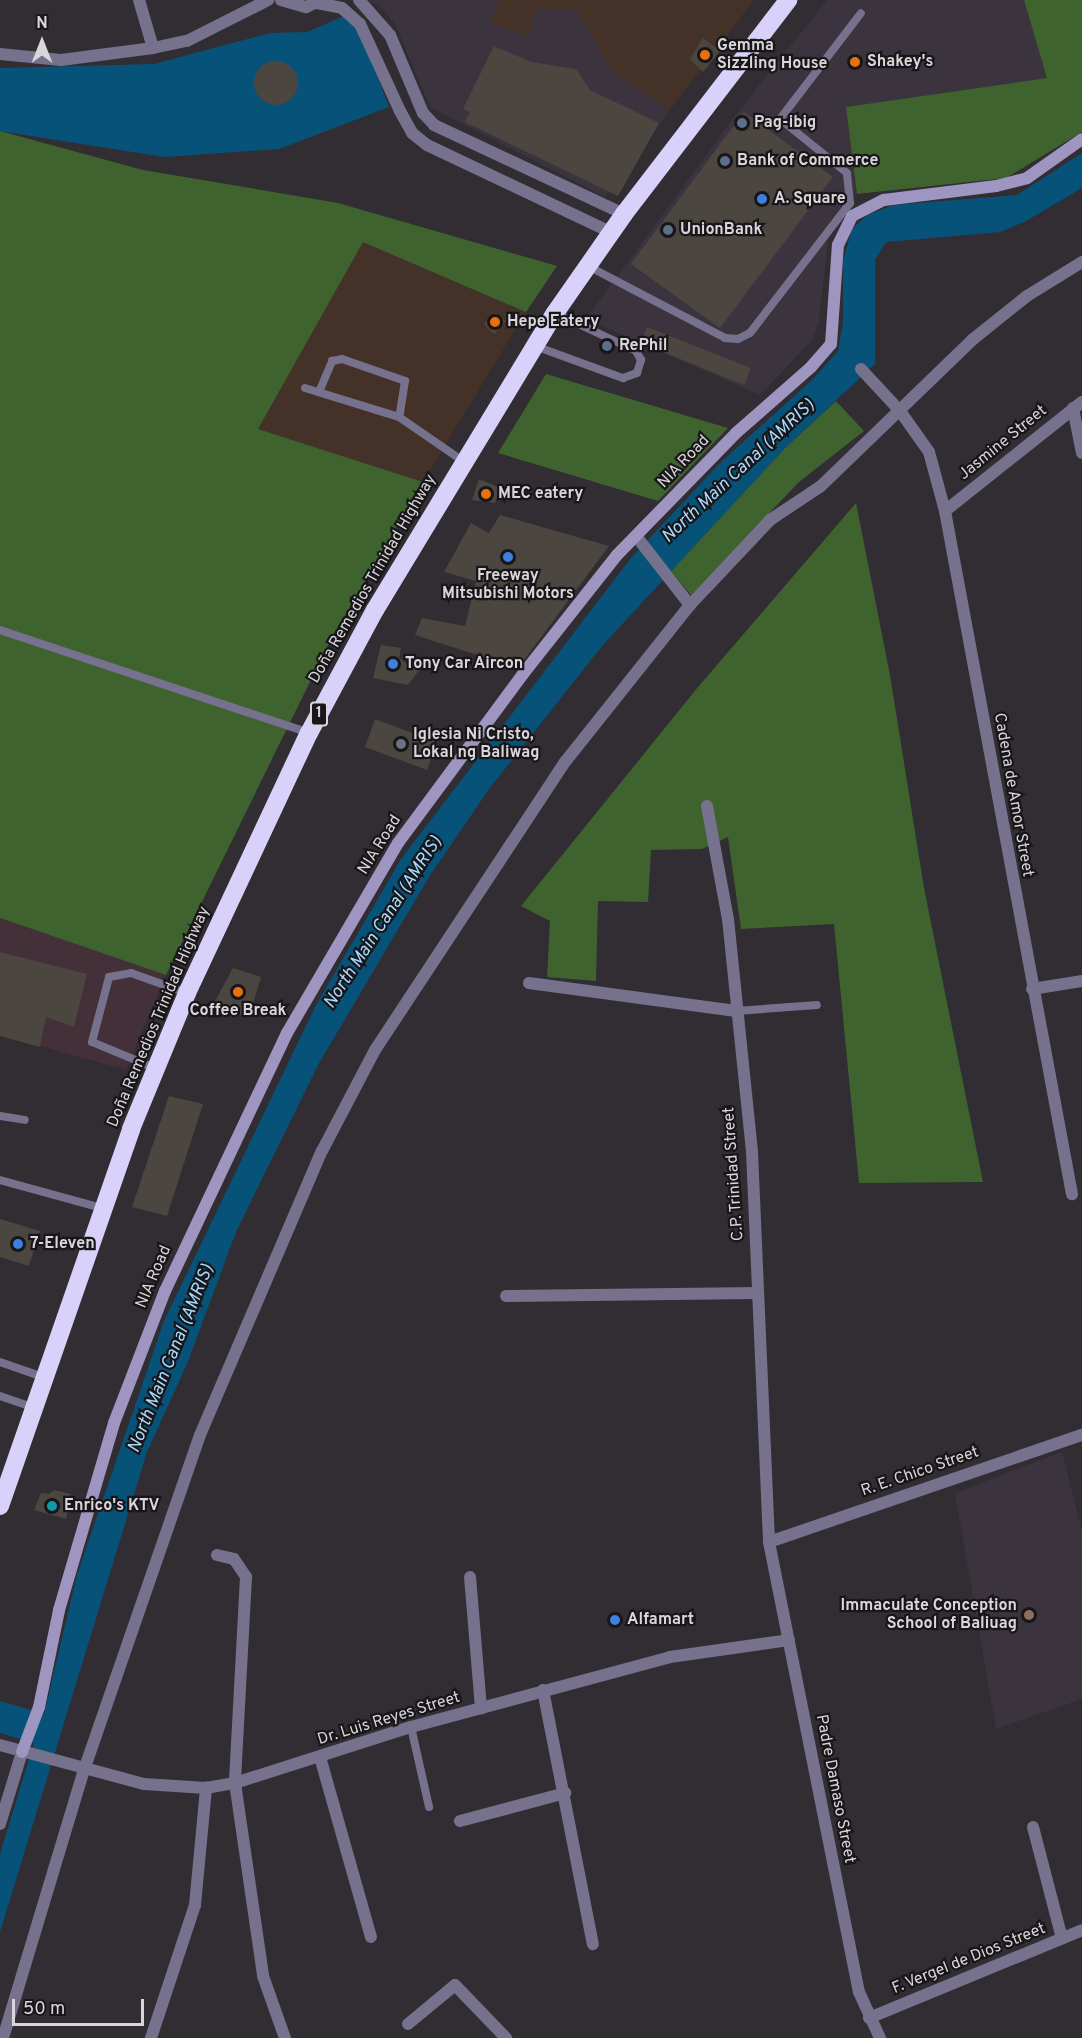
<!DOCTYPE html>
<html>
<head>
<meta charset="utf-8">
<style>
	body { margin:0 }
	#map { position:relative; width:1082px; height:2038px; overflow:hidden; background:#312d33; font-family:Overpass,sans-serif }
	div>[style] { position:absolute }
	[style*='--x'] { left:calc(var(--x)*1px); top:calc(var(--y)*1px); width:calc(var(--w)*1px); rotate:calc(var(--a)*1deg) }
	.built>* { inset:0; background:#3b343f }
	.industrial>* { inset:0; background:#443229 }
	.medical>* { inset:0; background:#433038 }
	.green>* { inset:0; background:#3e632f }
	.water>* { inset:0; background:#065279 }
	.building>* { inset:0; background:#4c4641 }
	.round { border-radius:50% }
	.lane>* { height:8px; margin:-4px; padding:0 4px; transform-origin:4px; border-radius:4px; background:#76718c }
	.street>* { height:12px; margin:-6px; padding:0 6px; transform-origin:6px; border-radius:6px; background:#76718c }
	.secondary>* { height:12px; margin:-6px; padding:0 6px; transform-origin:6px; border-radius:6px; background:#9e96c1 }
	.highway>* { height:18px; margin:-9px; padding:0 9px; transform-origin:9px; border-radius:9px; background:#d8d1fa }
	.dots>* { width:16px; height:16px; translate:-50% -50%; box-sizing:border-box; border:3px solid #181619; border-radius:50% }
	span { translate:-50% -50%; white-space:nowrap; text-align:center; line-height:1.15; -webkit-text-stroke:4.5px #181619; paint-order:stroke }
	.shield-label span { padding:2px 4px; background:#181619; border:2px solid; border-radius:4px; -webkit-text-stroke-width:0 }
	.shield-label { font-size:15px; color:#d8d6da; font-weight:700 }
	.poi-label { font-size:16px; color:#d8d6da; font-weight:700 }
	.left { translate:0 -50%; text-align:left }
	.right { translate:-100% -50%; text-align:right }
	.street-label { font-size:16px; color:#d8d6da }
	.water-label { font-size:18px; color:#a6dafe; font-style:italic }
	.north { position:absolute; left:12px; top:12px; width:60px; height:60px; -webkit-text-stroke:4px #181619; paint-order:stroke; rotate:0deg; font-size:16px; font-weight:700; line-height:24px; text-align:center; color:#d8d6da }
	.north::after { content:''; display:block; margin:auto; width:21px; height:27px; background:#d8d6da; clip-path:polygon(50% 0,100% 100%,50% 72%,0 100%) }
	.scale { position:absolute; left:12px; top:1999px; width:132px; height:27px; box-sizing:border-box; border:3px solid #d8d6da; border-top:0; padding-left:8px; font-size:18px; line-height:21px; white-space:nowrap; color:#d8d6da; -webkit-text-stroke:4px #181619; paint-order:stroke }
</style>
</head>
<body>
<div id="map">
	<div class="built">
		<div style="clip-path:polygon(369px 0,499px 0,489px 24px,529px 36px,536px 10px,576px 8px,613px 72px,670px 110px,605px 197px,430px 107px,395px 24px,379px 5px)"></div>
		<div style="clip-path:polygon(827px 0,1024px 0,1048px 78px,846px 107px,857px 194px,830px 222px,819px 321px,813px 339px,760px 395px,586px 319px,738px 112px)"></div>
		<div style="clip-path:polygon(1062px 1452px,1082px 1531px,1082px 1699px,996px 1729px,955px 1493px)"></div>
	</div>
	<div class="industrial">
		<div style="clip-path:polygon(499px 0,754px 0,670px 110px,613px 72px,576px 9px,536px 10px,529px 36px,489px 24px)"></div>
		<div style="clip-path:polygon(363px 241px,526px 312px,423px 482px,258px 429px)"></div>
	</div>
	<div class="medical">
		<div style="clip-path:polygon(0 918px,166px 975px,126px 1070px,0 1035px)"></div>
	</div>
	<div class="green">
		<div style="clip-path:polygon(1024px 0,1082px 0,1082px 132px,1006px 178px,857px 194px,846px 107px,1047px 78px)"></div>
		<div style="clip-path:polygon(0 131px,143px 170px,338px 203px,557px 266px,526px 312px,363px 242px,258px 429px,423px 482px,330px 641px,166px 975px,0 918px)"></div>
		<div style="clip-path:polygon(546px 374px,728px 428px,658px 501px,498px 453px)"></div>
		<div style="clip-path:polygon(836px 401px,864px 431px,799px 482px,691px 595px,671px 571px,785px 448px)"></div>
		<div style="clip-path:polygon(856px 503px,890px 675px,924px 888px,983px 1182px,859px 1183px,834px 924px,741px 929px,728px 837px,702px 849px,651px 850px,648px 902px,598px 901px,596px 981px,547px 977px,550px 921px,521px 906px,698px 687px)"></div>
	</div>
	<div class="water">
		<div style="clip-path:polygon(346px 15px,361px 34px,389px 107px,279px 149px,164px 157px,0 131px,0 68px,154px 64px,270px 33px,307px 32px)"></div>
		<div style="clip-path:polygon(1082px 153px,1082px 188px,1026px 221px,1000px 232px,886px 242px,875px 260px,875px 364px,785px 448px,602px 646px,489px 789px,429px 877px,318px 1065px,236px 1232px,187px 1364px,147px 1452px,0 1932px,0 1854px,34px 1743px,0 1733px,0 1701px,44px 1714px,77px 1575px,164px 1321px,316px 1005px,401px 859px,631px 558px,720px 463px,812px 380px,838px 351px,843px 322px,843px 261px,852px 229px,867px 215px,894px 205px,1017px 195px)"></div>
	</div>
	<div class="building">
		<div style="clip-path:polygon(703px 38px,720px 51px,703px 72px,690px 59px)"></div>
		<div style="clip-path:polygon(494px 46px,531px 62px,576px 69px,590px 90px,659px 123px,618px 196px,465px 122px,470px 112px,463px 109px)"></div>
		<div class="round" style="left:254px;top:61px;width:44px;height:44px"></div>
		<div style="clip-path:polygon(744px 112px,833px 177px,720px 328px,631px 264px)"></div>
		<div style="clip-path:polygon(495px 313px,506px 321px,494px 334px,484px 324px)"></div>
		<div style="clip-path:polygon(647px 327px,751px 368px,744px 385px,641px 343px)"></div>
		<div style="clip-path:polygon(479px 479px,500px 488px,495px 503px,472px 500px)"></div>
		<div style="clip-path:polygon(500px 515px,609px 546px,518px 668px,415px 635px,422px 618px,465px 626px,476px 581px,444px 572px,471px 523px,489px 533px)"></div>
		<div style="clip-path:polygon(381px 645px,401px 648px,399px 658px,419px 670px,408px 685px,373px 678px)"></div>
		<div style="clip-path:polygon(375px 719px,437px 742px,427px 770px,365px 747px)"></div>
		<div style="clip-path:polygon(0 952px,87px 974px,74px 1027px,46px 1017px,40px 1047px,0 1036px)"></div>
		<div style="clip-path:polygon(233px 968px,261px 977px,249px 1017px,212px 1007px)"></div>
		<div style="clip-path:polygon(169px 1096px,203px 1104px,167px 1216px,132px 1207px)"></div>
		<div style="clip-path:polygon(0 1219px,40px 1231px,29px 1266px,0 1257px)"></div>
		<div style="clip-path:polygon(54px 1490px,71px 1494px,66px 1519px,34px 1510px,41px 1493px,49px 1494px)"></div>
	</div>
	<div class="lane">
		<div style="--x:588;--y:266;--w:155;--a:27.7"></div>
		<div style="--x:725;--y:338;--w:13;--a:4"></div>
		<div style="--x:738;--y:339;--w:13;--a:-27"></div>
		<div style="--x:750;--y:333;--w:164;--a:-52.4"></div>
		<div style="--x:850;--y:203;--w:30;--a:-96"></div>
		<div style="--x:847;--y:173;--w:86;--a:-141.1"></div>
		<div style="--x:780;--y:119;--w:133;--a:-52.6"></div>
		<div style="--x:535;--y:346;--w:94;--a:20"></div>
		<div style="--x:623;--y:378;--w:15;--a:-20"></div>
		<div style="--x:637;--y:373;--w:14;--a:-73"></div>
		<div style="--x:641;--y:360;--w:10;--a:-119"></div>
		<div style="--x:636;--y:351;--w:89;--a:-154.9"></div>
		<div style="--x:305;--y:388;--w:98;--a:17.1"></div>
		<div style="--x:399;--y:417;--w:78;--a:34.5"></div>
		<div style="--x:319;--y:392;--w:34;--a:-67"></div>
		<div style="--x:332;--y:361;--w:10;--a:-11"></div>
		<div style="--x:342;--y:359;--w:67;--a:19.2"></div>
		<div style="--x:405;--y:381;--w:36;--a:99"></div>
		<div style="--x:0;--y:630;--w:326;--a:18.4"></div>
		<div style="--x:736;--y:1011;--w:81;--a:-4.2"></div>
		<div style="--x:157;--y:1069;--w:70;--a:-157.4"></div>
		<div style="--x:92;--y:1042;--w:67;--a:-75.3"></div>
		<div style="--x:109;--y:977;--w:22;--a:-10"></div>
		<div style="--x:131;--y:973;--w:59;--a:19.7"></div>
		<div style="--x:0;--y:1116;--w:25;--a:9"></div>
		<div style="--x:0;--y:1180;--w:106;--a:15.4"></div>
		<div style="--x:0;--y:1362;--w:46;--a:19.2"></div>
		<div style="--x:0;--y:1396;--w:34;--a:19"></div>
		<div style="--x:411;--y:1727;--w:82;--a:77.3"></div>
	</div>
	<div class="street">
		<div style="--x:139;--y:0;--w:50;--a:73.7"></div>
		<div style="--x:281;--y:0;--w:26;--a:16"></div>
		<div style="--x:306;--y:7;--w:17;--a:-25"></div>
		<div style="--x:359;--y:0;--w:47;--a:48.5"></div>
		<div style="--x:390;--y:35;--w:85;--a:67.1"></div>
		<div style="--x:423;--y:113;--w:16;--a:47"></div>
		<div style="--x:434;--y:125;--w:210;--a:25.1"></div>
		<div style="--x:317;--y:3;--w:25;--a:11"></div>
		<div style="--x:342;--y:8;--w:24;--a:42"></div>
		<div style="--x:360;--y:24;--w:96;--a:65.3"></div>
		<div style="--x:400;--y:111;--w:25;--a:61"></div>
		<div style="--x:412;--y:133;--w:19;--a:39"></div>
		<div style="--x:427;--y:145;--w:205;--a:25.4"></div>
		<div style="--x:0;--y:54;--w:61;--a:5.6"></div>
		<div style="--x:61;--y:60;--w:93;--a:-7.4"></div>
		<div style="--x:153;--y:48;--w:35;--a:-12"></div>
		<div style="--x:187;--y:41;--w:91;--a:-26.8"></div>
		<div style="--x:861;--y:369;--w:57;--a:47.1"></div>
		<div style="--x:900;--y:411;--w:50;--a:54.7"></div>
		<div style="--x:929;--y:452;--w:61;--a:74.8"></div>
		<div style="--x:945;--y:511;--w:695;--a:79.47"></div>
		<div style="--x:1073;--y:408;--w:46;--a:78.7"></div>
		<div style="--x:945;--y:511;--w:175;--a:-38.5"></div>
		<div style="--x:636;--y:536;--w:88;--a:52"></div>
		<div style="--x:707;--y:806;--w:115;--a:79.5"></div>
		<div style="--x:728;--y:919;--w:234;--a:84.1"></div>
		<div style="--x:752;--y:1152;--w:390;--a:87.5"></div>
		<div style="--x:769;--y:1542;--w:459;--a:78.7"></div>
		<div style="--x:859;--y:1992;--w:51;--a:65.5"></div>
		<div style="--x:529;--y:983;--w:209;--a:7.7"></div>
		<div style="--x:1032;--y:989;--w:51;--a:-9.1"></div>
		<div style="--x:506;--y:1296;--w:251;--a:-0.7"></div>
		<div style="--x:769;--y:1542;--w:331;--a:-18.9"></div>
		<div style="--x:217;--y:1555;--w:17;--a:13"></div>
		<div style="--x:234;--y:1559;--w:22;--a:56"></div>
		<div style="--x:246;--y:1577;--w:206;--a:93.1"></div>
		<div style="--x:235;--y:1783;--w:195;--a:81.7"></div>
		<div style="--x:263;--y:1976;--w:66;--a:70.5"></div>
		<div style="--x:470;--y:1577;--w:132;--a:85.2"></div>
		<div style="--x:543;--y:1690;--w:259;--a:78.9"></div>
		<div style="--x:0;--y:1745;--w:149;--a:15.2"></div>
		<div style="--x:144;--y:1784;--w:62;--a:3.7"></div>
		<div style="--x:206;--y:1788;--w:29;--a:-10"></div>
		<div style="--x:235;--y:1783;--w:185;--a:-17.7"></div>
		<div style="--x:411;--y:1727;--w:268;--a:-15.1"></div>
		<div style="--x:670;--y:1657;--w:120;--a:-8.1"></div>
		<div style="--x:320;--y:1757;--w:187;--a:74.2"></div>
		<div style="--x:460;--y:1821;--w:109;--a:-14.9"></div>
		<div style="--x:0;--y:1824;--w:75;--a:-73"></div>
		<div style="--x:1033;--y:1827;--w:115;--a:75.4"></div>
		<div style="--x:869;--y:2018;--w:230;--a:-22.4"></div>
		<div style="--x:408;--y:2024;--w:61;--a:-39.7"></div>
		<div style="--x:455;--y:1985;--w:74;--a:46.1"></div>
		<div style="--x:3;--y:2038;--w:280;--a:-73.2"></div>
		<div style="--x:84;--y:1770;--w:355;--a:-70.9"></div>
		<div style="--x:200;--y:1435;--w:309;--a:-66.8"></div>
		<div style="--x:322;--y:1151;--w:114;--a:-62.3"></div>
		<div style="--x:375;--y:1050;--w:345;--a:-56.6"></div>
		<div style="--x:565;--y:762;--w:201;--a:-51.5"></div>
		<div style="--x:690;--y:605;--w:117;--a:-46.7"></div>
		<div style="--x:770;--y:520;--w:61;--a:-33.7"></div>
		<div style="--x:821;--y:486;--w:210;--a:-44"></div>
		<div style="--x:972;--y:340;--w:70;--a:-38.7"></div>
		<div style="--x:1027;--y:296;--w:65;--a:-31.7"></div>
		<div style="--x:151;--y:2038;--w:140;--a:-71.7"></div>
		<div style="--x:195;--y:1905;--w:118;--a:-84.6"></div>
	</div>
	<div class="secondary">
		<div style="--x:22;--y:1752;--w:48;--a:-69.3"></div>
		<div style="--x:39;--y:1707;--w:99;--a:-78.3"></div>
		<div style="--x:59;--y:1610;--w:195;--a:-73.6"></div>
		<div style="--x:114;--y:1423;--w:142;--a:-68.9"></div>
		<div style="--x:165;--y:1291;--w:285;--a:-64.7"></div>
		<div style="--x:287;--y:1033;--w:220;--a:-59.7"></div>
		<div style="--x:398;--y:843;--w:210;--a:-53.5"></div>
		<div style="--x:523;--y:674;--w:152;--a:-51.7"></div>
		<div style="--x:617;--y:555;--w:170;--a:-45.7"></div>
		<div style="--x:736;--y:433;--w:100;--a:-41.3"></div>
		<div style="--x:811;--y:367;--w:30;--a:-49"></div>
		<div style="--x:831;--y:344;--w:99;--a:-86"></div>
		<div style="--x:838;--y:245;--w:32;--a:-64"></div>
		<div style="--x:852;--y:216;--w:36;--a:-27"></div>
		<div style="--x:884;--y:200;--w:113;--a:-7.1"></div>
		<div style="--x:996;--y:186;--w:32;--a:-14"></div>
		<div style="--x:1027;--y:178;--w:67;--a:-35.3"></div>
	</div>
	<div class="highway">
		<div style="--x:0;--y:1506;--w:399;--a:-70.8"></div>
		<div style="--x:131;--y:1129;--w:147;--a:-67.6"></div>
		<div style="--x:187;--y:993;--w:287;--a:-64.9"></div>
		<div style="--x:309;--y:733;--w:140;--a:-61.8"></div>
		<div style="--x:375;--y:610;--w:347;--a:-58.8"></div>
		<div style="--x:555;--y:313;--w:121;--a:-55.1"></div>
		<div style="--x:624;--y:214;--w:270;--a:-52.5"></div>
	</div>
	<div class="dots">
		<div style="left:705px;top:55px;background:#e8710a"></div>
		<div style="left:855px;top:62px;background:#e8710a"></div>
		<div style="left:742px;top:123px;background:#5c6f8a"></div>
		<div style="left:725px;top:161px;background:#5c6f8a"></div>
		<div style="left:762px;top:199px;background:#3f7fe0"></div>
		<div style="left:668px;top:230px;background:#5c6f8a"></div>
		<div style="left:495px;top:322px;background:#e8710a"></div>
		<div style="left:607px;top:346px;background:#5c6f8a"></div>
		<div style="left:486px;top:494px;background:#e8710a"></div>
		<div style="left:508px;top:557px;background:#3f7fe0"></div>
		<div style="left:393px;top:664px;background:#3f7fe0"></div>
		<div style="left:401px;top:744px;background:#6b7280"></div>
		<div style="left:238px;top:992px;background:#e8710a"></div>
		<div style="left:18px;top:1244px;background:#3f7fe0"></div>
		<div style="left:52px;top:1506px;background:#0f9aa8"></div>
		<div style="left:1029px;top:1615px;background:#8d6e63"></div>
		<div style="left:615px;top:1620px;background:#3f7fe0"></div>
	</div>
	<div class="shield-label">
		<span style="left:319px;top:714px">1</span>
	</div>
	<div class="poi-label">
		<span class="left" style="left:717px;top:55px">Gemma<br>Sizzling House</span>
		<span class="left" style="left:867px;top:62px">Shakey's</span>
		<span class="left" style="left:754px;top:123px">Pag-ibig</span>
		<span class="left" style="left:737px;top:161px">Bank of Commerce</span>
		<span class="left" style="left:774px;top:199px">A. Square</span>
		<span class="left" style="left:680px;top:230px">UnionBank</span>
		<span class="left" style="left:507px;top:322px">Hepe Eatery</span>
		<span class="left" style="left:619px;top:346px">RePhil</span>
		<span class="left" style="left:498px;top:494px">MEC eatery</span>
		<span style="left:508px;top:585px">Freeway<br>Mitsubishi Motors</span>
		<span class="left" style="left:405px;top:664px">Tony Car Aircon</span>
		<span class="left" style="left:413px;top:744px">Iglesia Ni Cristo,<br>Lokal ng Baliwag</span>
		<span style="left:238px;top:1011px">Coffee Break</span>
		<span class="left" style="left:30px;top:1244px">7-Eleven</span>
		<span class="left" style="left:64px;top:1506px">Enrico's KTV</span>
		<span class="right" style="left:1017px;top:1615px">Immaculate Conception<br>School of Baliuag</span>
		<span class="left" style="left:627px;top:1620px">Alfamart</span>
	</div>
	<div class="street-label">
		<span style="left:1003px;top:443px;rotate:-39deg">Jasmine Street</span>
		<span style="left:684px;top:462px;rotate:-46deg">NIA Road</span>
		<span style="left:373px;top:579px;rotate:-60deg">Doña Remedios Trinidad Highway</span>
		<span style="left:1013px;top:795px;rotate:80deg">Cadena de Amor Street</span>
		<span style="left:380px;top:845px;rotate:-58deg">NIA Road</span>
		<span style="left:159px;top:1017px;rotate:-67deg">Doña Remedios Trinidad Highway</span>
		<span style="left:734px;top:1174px;rotate:-94deg">C.P. Trinidad Street</span>
		<span style="left:154px;top:1277px;rotate:-67deg">NIA Road</span>
		<span style="left:920px;top:1472px;rotate:-19deg">R. E. Chico Street</span>
		<span style="left:389px;top:1719px;rotate:-17deg">Dr. Luis Reyes Street</span>
		<span style="left:835px;top:1789px;rotate:79deg">Padre Damaso Street</span>
		<span style="left:969px;top:1959px;rotate:-22deg">F. Vergel de Dios Street</span>
	</div>
	<div class="water-label">
		<span style="left:739px;top:472px;rotate:-43deg">North Main Canal (AMRIS)</span>
		<span style="left:384px;top:923px;rotate:-57deg">North Main Canal (AMRIS)</span>
		<span style="left:172px;top:1359px;rotate:-68deg">North Main Canal (AMRIS)</span>
	</div>
	<div class="north">N</div>
	<div class="scale">50 m</div>
</div>
</body>
</html>
